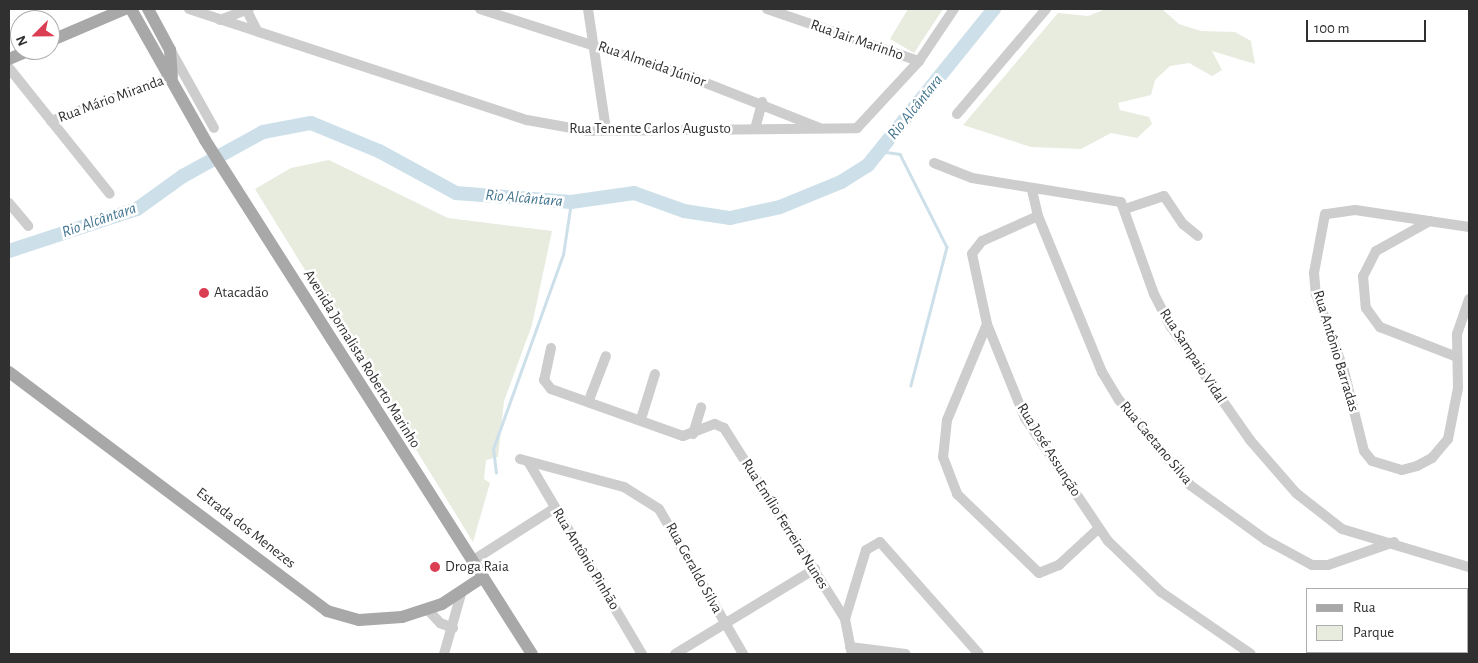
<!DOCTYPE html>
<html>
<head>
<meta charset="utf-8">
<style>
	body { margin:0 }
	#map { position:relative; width:1478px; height:663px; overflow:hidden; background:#fff; font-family:"Alegreya Sans",sans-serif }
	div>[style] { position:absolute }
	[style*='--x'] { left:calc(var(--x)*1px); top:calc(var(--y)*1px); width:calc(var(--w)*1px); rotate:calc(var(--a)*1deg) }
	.green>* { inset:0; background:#e7ecdf }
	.stream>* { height:2.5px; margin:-1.25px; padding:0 1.25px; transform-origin:1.25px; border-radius:1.25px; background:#cde0ea }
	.river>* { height:14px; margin:-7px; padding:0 7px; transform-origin:7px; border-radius:7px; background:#cde0ea }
	.minor>* { height:10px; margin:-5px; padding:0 5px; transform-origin:5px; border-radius:5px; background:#cdcdcd }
	.major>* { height:12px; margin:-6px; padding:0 6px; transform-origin:6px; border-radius:6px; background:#a8a8a8 }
	.dots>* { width:14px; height:14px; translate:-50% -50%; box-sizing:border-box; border:2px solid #fff; border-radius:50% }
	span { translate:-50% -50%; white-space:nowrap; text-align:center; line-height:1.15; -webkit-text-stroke:5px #fff; paint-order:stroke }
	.street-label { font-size:15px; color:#303030 }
	.poi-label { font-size:15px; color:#303030 }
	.left { translate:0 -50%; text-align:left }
	.water-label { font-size:16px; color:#42748e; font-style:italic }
	.frame { position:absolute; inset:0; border:10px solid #303030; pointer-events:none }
	.legend { position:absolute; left:1306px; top:588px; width:162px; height:65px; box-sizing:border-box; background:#fff; border:1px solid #acacac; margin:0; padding:6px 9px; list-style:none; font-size:15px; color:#303030 }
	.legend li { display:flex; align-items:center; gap:10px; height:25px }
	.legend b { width:25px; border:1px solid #acacac }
	.north { position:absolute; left:10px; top:10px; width:50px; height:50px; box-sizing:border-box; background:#fff; border:1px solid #acacac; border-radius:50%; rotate:247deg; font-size:14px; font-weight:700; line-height:20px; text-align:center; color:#303030 }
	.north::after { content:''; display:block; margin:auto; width:18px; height:22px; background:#db3e52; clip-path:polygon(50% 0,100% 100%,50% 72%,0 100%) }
	.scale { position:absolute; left:1306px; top:20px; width:120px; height:22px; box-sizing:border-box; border:2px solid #303030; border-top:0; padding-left:6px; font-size:15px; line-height:18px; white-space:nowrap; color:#303030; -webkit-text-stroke:4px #fff; paint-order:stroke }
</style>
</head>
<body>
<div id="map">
	<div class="green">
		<div style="clip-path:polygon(908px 9px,943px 9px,914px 53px,890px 39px)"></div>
		<div style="clip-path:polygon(1106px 9px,1162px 9px,1179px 24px,1201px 31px,1235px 32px,1251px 41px,1255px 64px,1212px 51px,1222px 70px,1212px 76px,1189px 63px,1170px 66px,1155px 80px,1151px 95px,1118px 103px,1120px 110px,1149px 117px,1152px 124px,1137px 138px,1111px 133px,1081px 149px,1031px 147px,963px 125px,1058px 13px,1088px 16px)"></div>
		<div style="clip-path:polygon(329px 160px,448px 218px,552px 231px,532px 325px,504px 401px,498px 457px,486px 460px,484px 479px,490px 483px,473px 542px,255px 189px,291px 168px)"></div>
	</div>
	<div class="stream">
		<div style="--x:879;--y:151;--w:21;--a:8"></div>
		<div style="--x:900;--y:154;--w:104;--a:63.2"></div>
		<div style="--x:947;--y:247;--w:143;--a:104.6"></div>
		<div style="--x:496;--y:473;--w:24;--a:-97"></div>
		<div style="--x:493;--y:449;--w:206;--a:-70.2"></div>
		<div style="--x:563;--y:255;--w:54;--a:-81.4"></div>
	</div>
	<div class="river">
		<div style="--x:9;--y:251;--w:135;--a:-18.2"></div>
		<div style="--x:137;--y:209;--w:57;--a:-35.7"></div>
		<div style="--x:183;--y:176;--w:91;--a:-28.8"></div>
		<div style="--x:263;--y:132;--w:49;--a:-10.6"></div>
		<div style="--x:311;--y:123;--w:74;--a:22.4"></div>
		<div style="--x:379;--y:151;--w:88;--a:28.6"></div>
		<div style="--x:456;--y:193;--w:115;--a:4.5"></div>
		<div style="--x:571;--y:202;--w:64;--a:-8.1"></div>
		<div style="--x:634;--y:193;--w:53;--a:19.8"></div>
		<div style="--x:684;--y:211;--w:47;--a:8.7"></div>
		<div style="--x:730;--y:218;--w:51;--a:-12.4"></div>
		<div style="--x:780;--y:207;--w:66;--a:-22.3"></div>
		<div style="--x:841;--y:182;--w:32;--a:-32"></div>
		<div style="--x:868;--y:165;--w:201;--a:-51.1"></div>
	</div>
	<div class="minor">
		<div style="--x:189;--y:9;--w:356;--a:18.2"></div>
		<div style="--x:527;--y:120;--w:62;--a:10.2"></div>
		<div style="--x:588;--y:131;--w:269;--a:-0.6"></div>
		<div style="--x:857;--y:128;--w:91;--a:-47.2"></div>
		<div style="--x:919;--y:61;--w:63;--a:-56.1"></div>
		<div style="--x:246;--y:9;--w:25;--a:63"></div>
		<div style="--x:480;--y:9;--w:219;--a:17.9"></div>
		<div style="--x:688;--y:76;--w:142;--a:21.5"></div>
		<div style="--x:588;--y:9;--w:122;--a:81.5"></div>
		<div style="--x:767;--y:9;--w:161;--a:18.9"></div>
		<div style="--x:220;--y:20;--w:31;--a:-21"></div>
		<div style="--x:171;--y:51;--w:88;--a:60.8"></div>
		<div style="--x:9;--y:68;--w:161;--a:51.3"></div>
		<div style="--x:957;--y:114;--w:138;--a:-49.7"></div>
		<div style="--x:51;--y:121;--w:129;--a:-20"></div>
		<div style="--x:755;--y:129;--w:28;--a:-75"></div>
		<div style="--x:934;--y:163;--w:41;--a:21.5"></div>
		<div style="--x:972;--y:178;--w:151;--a:9.2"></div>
		<div style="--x:1121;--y:202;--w:98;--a:70.3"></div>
		<div style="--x:1154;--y:294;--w:37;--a:63"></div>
		<div style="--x:1171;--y:327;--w:138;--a:55"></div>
		<div style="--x:1250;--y:440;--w:70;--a:49"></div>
		<div style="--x:1296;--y:493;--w:58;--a:38"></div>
		<div style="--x:1342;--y:529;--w:133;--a:16.7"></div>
		<div style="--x:1032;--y:190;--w:27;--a:77"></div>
		<div style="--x:1038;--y:216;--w:169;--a:67.7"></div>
		<div style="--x:1102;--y:372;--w:33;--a:59"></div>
		<div style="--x:1119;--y:400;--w:111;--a:50.1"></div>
		<div style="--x:1190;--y:485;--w:94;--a:35.9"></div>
		<div style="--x:1266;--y:540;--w:52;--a:28.5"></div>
		<div style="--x:1312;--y:565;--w:16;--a:0"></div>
		<div style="--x:1328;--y:565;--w:70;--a:-19.2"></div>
		<div style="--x:9;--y:203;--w:30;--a:50"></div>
		<div style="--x:1125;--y:209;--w:41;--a:-18.4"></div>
		<div style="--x:1164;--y:196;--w:34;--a:56"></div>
		<div style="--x:1183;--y:224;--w:19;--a:39"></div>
		<div style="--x:1038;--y:216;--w:61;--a:155.9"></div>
		<div style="--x:982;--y:241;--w:16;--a:128"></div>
		<div style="--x:972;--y:254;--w:72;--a:77.9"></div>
		<div style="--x:987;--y:324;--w:101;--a:68"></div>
		<div style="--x:1025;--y:418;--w:148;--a:56"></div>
		<div style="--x:1108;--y:541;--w:74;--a:43.9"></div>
		<div style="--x:1161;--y:592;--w:109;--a:34.6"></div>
		<div style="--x:1430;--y:221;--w:62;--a:150.9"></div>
		<div style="--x:1376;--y:251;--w:28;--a:117"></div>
		<div style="--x:1363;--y:276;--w:32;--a:85"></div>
		<div style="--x:1366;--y:308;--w:24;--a:54"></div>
		<div style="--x:1380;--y:327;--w:83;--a:21.3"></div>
		<div style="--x:1469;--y:227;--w:115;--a:-171.5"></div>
		<div style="--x:1355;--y:210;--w:30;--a:172"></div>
		<div style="--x:1325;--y:214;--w:60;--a:100.6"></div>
		<div style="--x:1314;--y:273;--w:21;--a:85"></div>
		<div style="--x:1316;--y:294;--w:82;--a:70"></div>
		<div style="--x:1344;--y:371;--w:82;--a:76"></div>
		<div style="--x:1364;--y:451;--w:13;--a:51"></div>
		<div style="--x:1372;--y:461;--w:31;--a:17"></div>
		<div style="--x:1402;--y:470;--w:16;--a:-15"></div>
		<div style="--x:1417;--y:466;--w:17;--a:-28"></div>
		<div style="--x:1432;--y:458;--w:25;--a:-50"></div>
		<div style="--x:1448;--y:439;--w:52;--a:-78.9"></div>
		<div style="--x:1458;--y:388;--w:54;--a:-91.1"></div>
		<div style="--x:1457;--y:334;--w:37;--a:-71"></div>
		<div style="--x:987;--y:324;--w:104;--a:112.6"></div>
		<div style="--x:947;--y:420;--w:37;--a:96"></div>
		<div style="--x:943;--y:457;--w:40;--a:69"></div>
		<div style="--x:957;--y:494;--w:114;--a:43.9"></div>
		<div style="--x:1039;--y:573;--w:22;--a:-22"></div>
		<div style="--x:1059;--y:565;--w:54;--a:-42.8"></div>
		<div style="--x:551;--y:348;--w:33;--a:102"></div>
		<div style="--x:544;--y:380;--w:11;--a:52"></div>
		<div style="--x:551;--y:389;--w:140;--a:19.6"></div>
		<div style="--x:683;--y:436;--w:34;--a:-21"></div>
		<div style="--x:715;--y:424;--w:10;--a:24"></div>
		<div style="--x:724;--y:428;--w:226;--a:57.6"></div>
		<div style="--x:845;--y:619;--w:36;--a:79"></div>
		<div style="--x:589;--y:400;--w:47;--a:-68.9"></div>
		<div style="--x:641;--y:419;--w:47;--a:-72.7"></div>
		<div style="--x:693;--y:434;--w:28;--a:-73"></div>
		<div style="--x:520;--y:459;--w:108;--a:15.1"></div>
		<div style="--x:624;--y:487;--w:41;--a:32.2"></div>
		<div style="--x:659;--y:509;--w:168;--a:59.9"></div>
		<div style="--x:529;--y:463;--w:222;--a:59.4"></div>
		<div style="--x:472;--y:561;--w:98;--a:-32.6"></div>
		<div style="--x:428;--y:610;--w:18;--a:47"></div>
		<div style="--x:440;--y:623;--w:14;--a:21"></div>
		<div style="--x:845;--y:619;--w:72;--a:-73.1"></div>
		<div style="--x:866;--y:550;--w:16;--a:-30"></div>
		<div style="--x:880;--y:542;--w:149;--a:48.5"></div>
		<div style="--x:850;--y:647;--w:56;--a:7.1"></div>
		<div style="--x:1419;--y:652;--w:5;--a:22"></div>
		<div style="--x:444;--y:654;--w:62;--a:-74.2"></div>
		<div style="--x:675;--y:654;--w:164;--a:-31.3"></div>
		<div style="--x:1340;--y:654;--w:6;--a:-18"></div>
	</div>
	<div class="major">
		<div style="--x:131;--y:9;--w:150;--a:60.5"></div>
		<div style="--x:205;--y:140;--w:609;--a:57.54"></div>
		<div style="--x:148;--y:9;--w:47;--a:61.8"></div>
		<div style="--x:170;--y:50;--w:27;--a:86"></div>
		<div style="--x:50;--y:41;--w:82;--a:-23.1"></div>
		<div style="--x:9;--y:59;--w:23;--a:-23"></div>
		<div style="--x:9;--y:372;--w:398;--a:36.9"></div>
		<div style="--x:327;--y:611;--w:33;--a:16"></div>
		<div style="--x:359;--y:620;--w:43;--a:-4"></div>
		<div style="--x:402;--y:617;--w:42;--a:-18"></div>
		<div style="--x:442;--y:604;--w:49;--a:-33.4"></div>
	</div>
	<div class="dots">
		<div style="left:204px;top:293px;background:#db3e52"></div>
		<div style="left:435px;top:567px;background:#db3e52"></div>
	</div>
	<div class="street-label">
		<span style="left:857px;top:40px;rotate:19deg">Rua Jair Marinho</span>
		<span style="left:652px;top:64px;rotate:19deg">Rua Almeida Júnior</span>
		<span style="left:111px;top:99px;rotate:-20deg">Rua Mário Miranda</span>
		<span style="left:650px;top:129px">Rua Tenente Carlos Augusto</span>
		<span style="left:1336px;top:351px;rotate:73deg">Rua Antônio Barradas</span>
		<span style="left:1193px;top:356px;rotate:57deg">Rua Sampaio Vidal</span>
		<span style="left:362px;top:359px;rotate:58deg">Avenida Jornalista Roberto Marinho</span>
		<span style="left:1156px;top:443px;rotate:50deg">Rua Caetano Silva</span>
		<span style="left:1049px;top:450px;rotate:58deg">Rua José Assunção</span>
		<span style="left:785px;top:524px;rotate:58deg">Rua Emílio Ferreira Nunes</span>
		<span style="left:246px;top:528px;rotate:38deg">Estrada dos Menezes</span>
		<span style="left:586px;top:559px;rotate:59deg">Rua Antônio Pinhão</span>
		<span style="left:694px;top:568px;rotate:61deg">Rua Geraldo Silva</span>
	</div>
	<div class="poi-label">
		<span class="left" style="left:214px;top:293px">Atacadão</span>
		<span class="left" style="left:445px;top:567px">Droga Raia</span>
	</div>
	<div class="water-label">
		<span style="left:915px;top:107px;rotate:-51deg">Rio Alcântara</span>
		<span style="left:524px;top:198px;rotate:5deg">Rio Alcântara</span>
		<span style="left:99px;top:220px;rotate:-19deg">Rio Alcântara</span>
	</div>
	<div class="frame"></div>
	<ul class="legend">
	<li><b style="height:6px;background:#a8a8a8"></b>Rua</li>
	<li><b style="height:14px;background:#e7ecdf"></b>Parque</li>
	</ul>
	<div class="north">N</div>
	<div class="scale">100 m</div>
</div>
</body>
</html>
